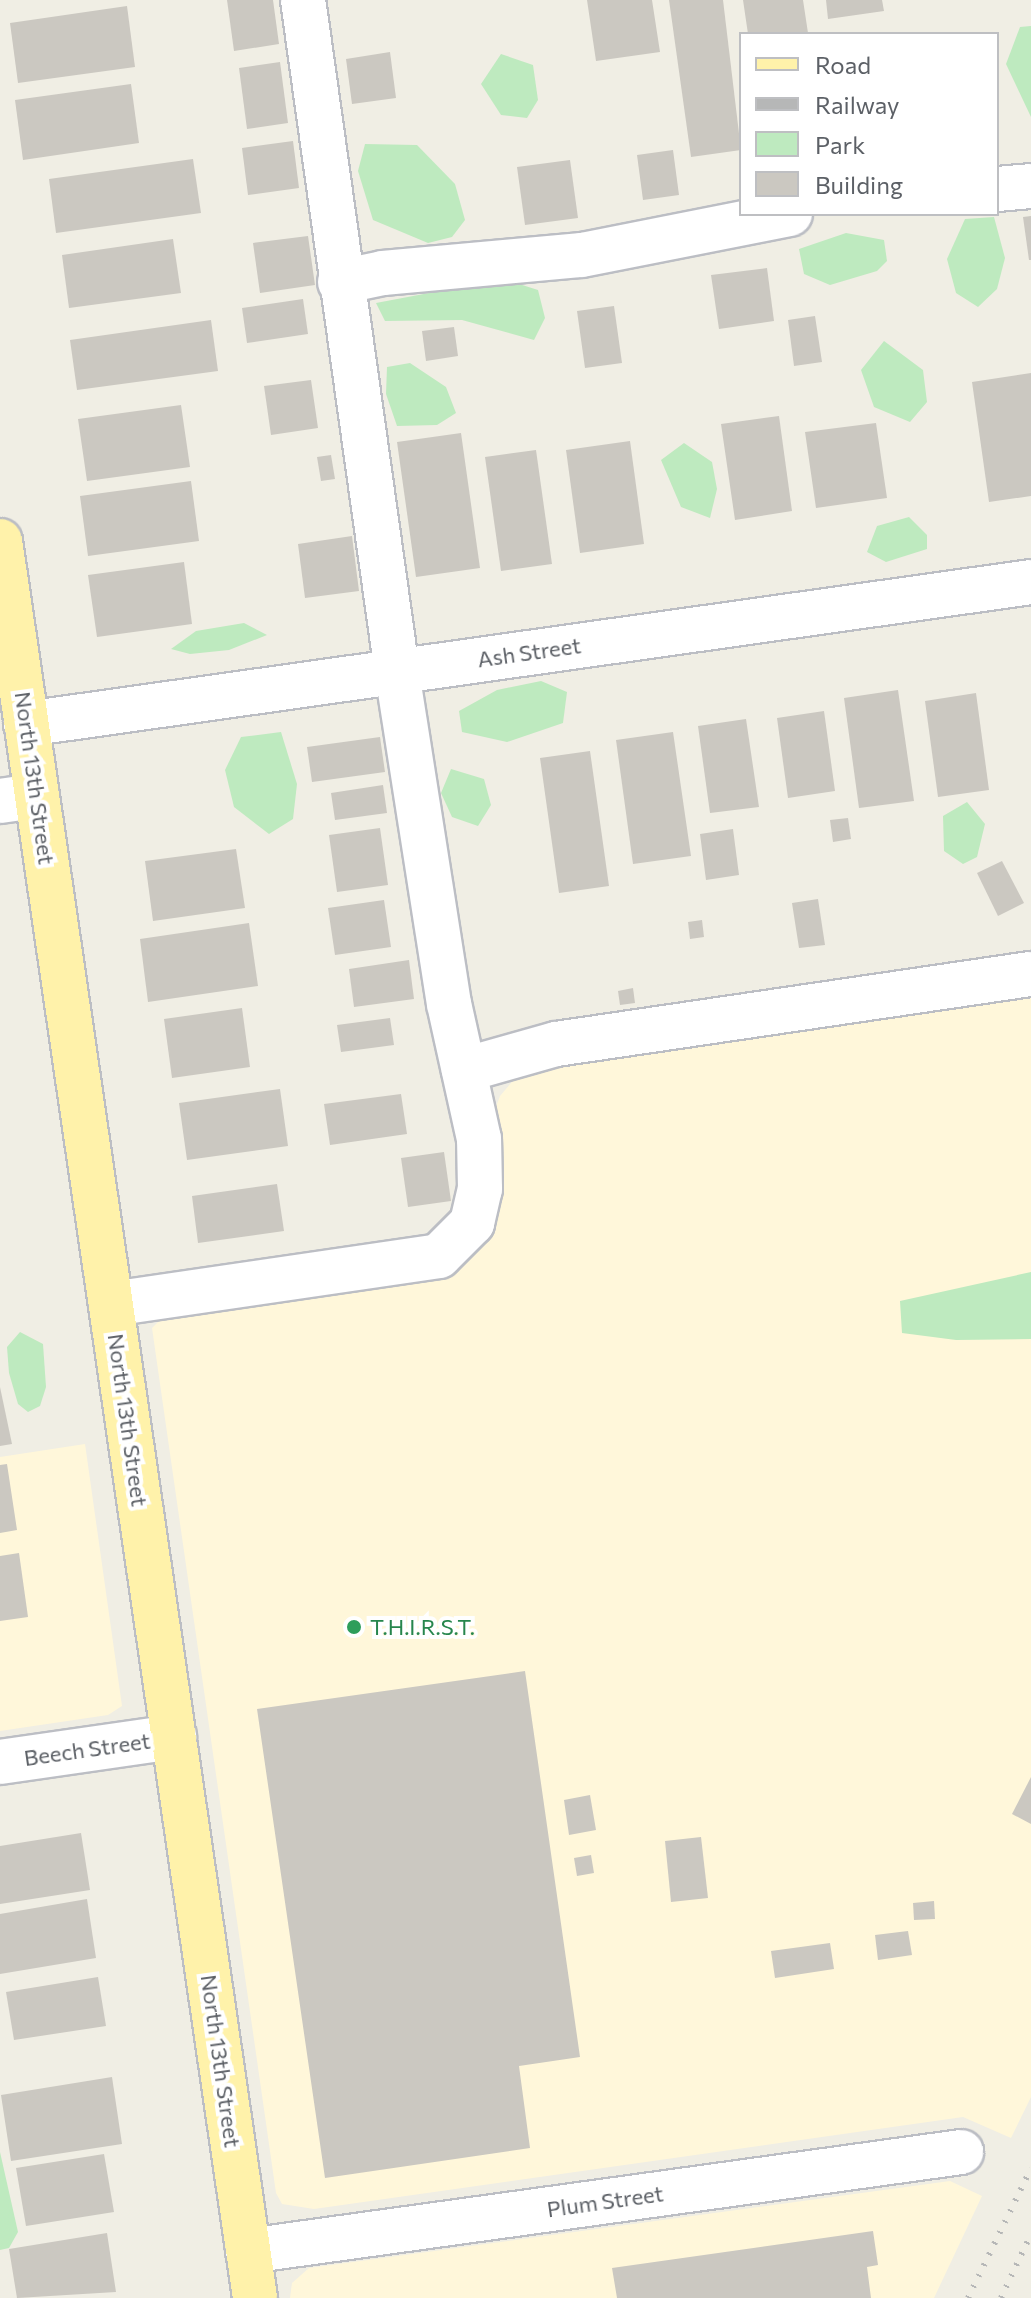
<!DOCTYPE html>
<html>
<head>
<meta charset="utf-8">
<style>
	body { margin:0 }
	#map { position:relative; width:1031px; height:2298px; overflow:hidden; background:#f0eee4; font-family:Commissioner,sans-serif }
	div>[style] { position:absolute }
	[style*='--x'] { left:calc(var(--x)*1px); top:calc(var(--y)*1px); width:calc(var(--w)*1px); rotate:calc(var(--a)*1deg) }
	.commercial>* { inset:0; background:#fff7da }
	.green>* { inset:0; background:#beeabf }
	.building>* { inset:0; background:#cbc8c1 }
	.roads { filter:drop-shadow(2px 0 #bcbec4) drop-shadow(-2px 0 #bcbec4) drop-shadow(0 2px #bcbec4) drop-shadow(0 -2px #bcbec4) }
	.minor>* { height:44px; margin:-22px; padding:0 22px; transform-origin:22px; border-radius:22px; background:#fff }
	.major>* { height:44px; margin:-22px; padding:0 22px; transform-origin:22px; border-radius:22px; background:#fff2aa }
	.rail>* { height:6px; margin-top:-3px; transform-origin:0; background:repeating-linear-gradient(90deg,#b6b7b7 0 2px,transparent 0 12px) }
	.dots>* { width:22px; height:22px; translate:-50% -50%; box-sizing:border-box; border:4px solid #fff; border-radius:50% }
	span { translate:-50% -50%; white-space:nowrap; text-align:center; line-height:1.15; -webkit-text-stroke:8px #fff; paint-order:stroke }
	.street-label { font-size:22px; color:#5c6066 }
	.leisure-label { font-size:22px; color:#27864d }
	.left { translate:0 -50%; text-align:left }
	.legend { position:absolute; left:739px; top:32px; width:260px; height:184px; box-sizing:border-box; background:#fff; border:2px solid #bebfc2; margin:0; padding:10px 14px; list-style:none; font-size:24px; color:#5c6066 }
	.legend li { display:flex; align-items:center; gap:16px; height:40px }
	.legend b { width:40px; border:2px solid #bebfc2 }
</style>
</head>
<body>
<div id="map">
	<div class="commercial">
		<div style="clip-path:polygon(1031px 984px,1031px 2097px,1011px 2138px,963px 2117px,314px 2209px,282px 2204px,276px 2193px,152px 1328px,166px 1314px,432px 1277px,500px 1096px,516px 1077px,554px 1057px)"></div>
		<div style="clip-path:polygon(85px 1444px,122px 1706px,108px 1715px,0 1731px,0 1457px)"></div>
		<div style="clip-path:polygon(950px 2181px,982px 2196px,934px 2298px,290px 2298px,292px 2283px,309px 2268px)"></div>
	</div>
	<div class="green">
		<div style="clip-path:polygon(1031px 26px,1031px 117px,1006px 64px,1020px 27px)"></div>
		<div style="clip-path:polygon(501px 54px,533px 65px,538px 100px,527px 118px,501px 115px,481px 84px)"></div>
		<div style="clip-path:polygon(365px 144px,417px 145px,455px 184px,465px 220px,452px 237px,428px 243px,373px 220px,358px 171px)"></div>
		<div style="clip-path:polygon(994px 217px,1005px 258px,997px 289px,978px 307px,956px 293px,947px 259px,965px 219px)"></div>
		<div style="clip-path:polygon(846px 233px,884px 240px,887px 261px,877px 271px,830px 285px,804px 274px,799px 249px)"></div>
		<div style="clip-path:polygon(503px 279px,538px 290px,545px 318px,534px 340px,462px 320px,385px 321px,376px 303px)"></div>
		<div style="clip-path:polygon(884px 341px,923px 370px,927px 402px,910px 422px,874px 407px,861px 370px)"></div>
		<div style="clip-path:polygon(410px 363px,446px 387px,456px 413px,437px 425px,397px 426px,386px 394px,387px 367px)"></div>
		<div style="clip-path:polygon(684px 443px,712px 462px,717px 489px,710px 518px,681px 507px,661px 460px)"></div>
		<div style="clip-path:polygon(909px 517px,927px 535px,927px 549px,886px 562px,867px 552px,877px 526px)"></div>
		<div style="clip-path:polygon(244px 623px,267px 635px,229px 650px,190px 654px,171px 649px,196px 631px)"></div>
		<div style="clip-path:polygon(541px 681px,567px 692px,563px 723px,507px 742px,462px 732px,459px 711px,497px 690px)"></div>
		<div style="clip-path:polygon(281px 732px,297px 784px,293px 819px,269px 834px,234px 807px,225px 770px,241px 737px)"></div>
		<div style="clip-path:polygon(451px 769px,484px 779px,491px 805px,478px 826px,452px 817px,441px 793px)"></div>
		<div style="clip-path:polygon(967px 802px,985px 824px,977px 857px,963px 864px,944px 851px,943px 816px)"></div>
		<div style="clip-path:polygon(1031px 1272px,1031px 1339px,956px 1340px,902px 1333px,900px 1301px)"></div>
		<div style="clip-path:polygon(20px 1332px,43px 1344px,46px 1387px,40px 1406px,28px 1412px,18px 1404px,9px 1373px,7px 1347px)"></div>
		<div style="clip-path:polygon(0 2152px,18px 2232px,9px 2248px,0 2250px)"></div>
	</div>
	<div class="building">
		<div style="clip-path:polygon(227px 0,273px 0,279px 44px,234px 51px)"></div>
		<div style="clip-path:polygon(587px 0,652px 0,660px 52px,596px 61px)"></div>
		<div style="clip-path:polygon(669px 0,723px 0,741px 150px,691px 157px)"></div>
		<div style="clip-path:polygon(743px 0,803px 0,808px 33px,748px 34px)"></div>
		<div style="clip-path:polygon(826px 0,882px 0,884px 11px,828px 19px)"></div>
		<div style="clip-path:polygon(127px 6px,135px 67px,18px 83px,10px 23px)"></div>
		<div style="clip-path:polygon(390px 52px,396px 98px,352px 104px,346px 59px)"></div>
		<div style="clip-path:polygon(280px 62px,288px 123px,247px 129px,239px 68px)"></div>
		<div style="clip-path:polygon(131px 84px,139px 143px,23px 160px,15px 100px)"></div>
		<div style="clip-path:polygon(293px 141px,299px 188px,248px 195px,242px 148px)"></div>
		<div style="clip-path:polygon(673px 150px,679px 195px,643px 200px,637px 155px)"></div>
		<div style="clip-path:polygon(193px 159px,201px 213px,56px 233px,49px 179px)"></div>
		<div style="clip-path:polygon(570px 160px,578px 218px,525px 225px,517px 167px)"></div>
		<div style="clip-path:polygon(1031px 216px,1031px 260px,1029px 260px,1023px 217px)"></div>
		<div style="clip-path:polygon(308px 236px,315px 285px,260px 293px,253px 243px)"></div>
		<div style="clip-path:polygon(173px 239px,181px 293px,69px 308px,62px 255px)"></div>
		<div style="clip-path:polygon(767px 268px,774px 321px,719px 329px,711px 275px)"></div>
		<div style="clip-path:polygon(303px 299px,308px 334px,247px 343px,242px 308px)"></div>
		<div style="clip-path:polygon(614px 306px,622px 363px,585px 368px,577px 311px)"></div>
		<div style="clip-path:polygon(815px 316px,822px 362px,794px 366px,788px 320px)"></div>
		<div style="clip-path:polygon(211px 320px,218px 371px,77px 390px,70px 340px)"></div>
		<div style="clip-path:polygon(454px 327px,458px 356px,426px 361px,422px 331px)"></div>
		<div style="clip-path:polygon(1031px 373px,1031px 496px,989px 502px,972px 382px)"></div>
		<div style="clip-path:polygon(311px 380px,318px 428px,271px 435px,264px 386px)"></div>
		<div style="clip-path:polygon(181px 405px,190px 467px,87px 481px,78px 419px)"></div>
		<div style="clip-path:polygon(779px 416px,792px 511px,735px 520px,721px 424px)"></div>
		<div style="clip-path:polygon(876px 423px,887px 498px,816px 508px,805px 432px)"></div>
		<div style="clip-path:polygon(461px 433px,480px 568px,416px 577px,397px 442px)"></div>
		<div style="clip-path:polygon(630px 441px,644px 544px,580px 553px,566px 450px)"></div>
		<div style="clip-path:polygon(536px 450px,552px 564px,501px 571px,485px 457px)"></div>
		<div style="clip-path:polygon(331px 455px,335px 479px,321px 481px,317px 457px)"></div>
		<div style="clip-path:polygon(191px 481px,199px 541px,88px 556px,80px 496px)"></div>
		<div style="clip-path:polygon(352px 536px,359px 591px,305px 598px,298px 544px)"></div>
		<div style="clip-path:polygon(184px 562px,192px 624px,97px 637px,88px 575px)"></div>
		<div style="clip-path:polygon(898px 690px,914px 801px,859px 808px,844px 698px)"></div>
		<div style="clip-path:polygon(976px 693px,989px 790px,938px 797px,925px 701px)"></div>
		<div style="clip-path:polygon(824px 711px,835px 791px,788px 798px,777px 718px)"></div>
		<div style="clip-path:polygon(746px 719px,759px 807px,710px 813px,698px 726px)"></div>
		<div style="clip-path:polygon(673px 732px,691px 856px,633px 864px,616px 740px)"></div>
		<div style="clip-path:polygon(380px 737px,385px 772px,312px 782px,307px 747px)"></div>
		<div style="clip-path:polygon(590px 751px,609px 886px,559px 893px,540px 758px)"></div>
		<div style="clip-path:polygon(383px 785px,387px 813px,335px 820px,331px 793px)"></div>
		<div style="clip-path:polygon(848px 818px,851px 839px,833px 842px,830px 820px)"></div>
		<div style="clip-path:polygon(380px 828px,388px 885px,337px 892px,329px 835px)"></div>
		<div style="clip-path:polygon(733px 829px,739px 875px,706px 880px,700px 834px)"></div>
		<div style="clip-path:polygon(236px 849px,245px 908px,153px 921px,145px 861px)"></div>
		<div style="clip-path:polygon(1002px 861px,1024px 903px,998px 916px,977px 873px)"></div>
		<div style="clip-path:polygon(818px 899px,825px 945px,799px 948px,792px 903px)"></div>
		<div style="clip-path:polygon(384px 900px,391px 947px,335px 955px,328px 908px)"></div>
		<div style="clip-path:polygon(702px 920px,704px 937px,690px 939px,688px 922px)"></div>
		<div style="clip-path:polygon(249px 923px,258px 986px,148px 1002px,140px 939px)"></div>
		<div style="clip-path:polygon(409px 960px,414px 999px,354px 1007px,349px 969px)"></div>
		<div style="clip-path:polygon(633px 988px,635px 1003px,620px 1005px,618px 991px)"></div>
		<div style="clip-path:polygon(242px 1008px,250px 1067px,172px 1078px,164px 1019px)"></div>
		<div style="clip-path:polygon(390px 1018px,394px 1045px,341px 1052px,337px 1025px)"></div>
		<div style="clip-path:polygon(280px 1089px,288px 1146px,187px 1160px,179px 1103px)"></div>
		<div style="clip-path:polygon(401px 1094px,407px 1134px,330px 1145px,324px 1104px)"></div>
		<div style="clip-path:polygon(444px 1152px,451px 1201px,408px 1207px,401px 1158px)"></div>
		<div style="clip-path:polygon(277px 1184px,284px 1231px,198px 1243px,192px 1196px)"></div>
		<div style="clip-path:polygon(0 1387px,12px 1444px,0 1446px)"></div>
		<div style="clip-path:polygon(7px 1464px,17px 1530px,0 1533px,0 1465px)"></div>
		<div style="clip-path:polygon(19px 1553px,28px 1617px,0 1621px,0 1556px)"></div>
		<div style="clip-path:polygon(525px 1671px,580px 2057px,519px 2066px,530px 2148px,325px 2178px,257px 1709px)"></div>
		<div style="clip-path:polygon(1031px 1777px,1031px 1824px,1012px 1814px)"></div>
		<div style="clip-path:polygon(590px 1795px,596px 1830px,569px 1835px,564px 1800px)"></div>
		<div style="clip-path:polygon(81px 1833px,90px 1890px,0 1904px,0 1846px)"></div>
		<div style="clip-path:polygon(701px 1837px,708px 1898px,671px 1902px,665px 1841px)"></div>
		<div style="clip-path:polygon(591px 1855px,594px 1873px,577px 1876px,574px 1858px)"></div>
		<div style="clip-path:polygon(87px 1899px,96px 1958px,0 1974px,0 1914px)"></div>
		<div style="clip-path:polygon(934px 1901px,935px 1919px,914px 1920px,913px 1903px)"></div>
		<div style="clip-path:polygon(908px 1931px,912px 1955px,878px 1960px,875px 1935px)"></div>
		<div style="clip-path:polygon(830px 1943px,834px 1969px,775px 1978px,771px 1951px)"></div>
		<div style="clip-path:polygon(98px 1977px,106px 2026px,14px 2040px,6px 1992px)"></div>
		<div style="clip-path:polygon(112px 2077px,122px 2144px,11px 2161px,1px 2095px)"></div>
		<div style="clip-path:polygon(104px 2154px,114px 2212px,26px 2226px,16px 2168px)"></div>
		<div style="clip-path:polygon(873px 2231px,878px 2265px,867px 2267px,871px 2298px,617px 2298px,612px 2268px)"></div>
		<div style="clip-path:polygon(107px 2233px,116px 2292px,17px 2298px,9px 2249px)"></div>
	</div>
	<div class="roads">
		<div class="minor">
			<div style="--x:997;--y:189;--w:34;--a:-5"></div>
			<div style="--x:340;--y:282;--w:44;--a:-11.8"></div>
			<div style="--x:383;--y:273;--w:200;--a:-5.2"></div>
			<div style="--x:582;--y:255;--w:212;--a:-11.2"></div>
			<div style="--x:26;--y:724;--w:1015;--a:-8.04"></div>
			<div style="--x:0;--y:801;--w:37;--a:-8"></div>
			<div style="--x:464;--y:1070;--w:96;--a:-15.8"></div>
			<div style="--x:556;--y:1044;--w:480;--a:-8.4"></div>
			<div style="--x:111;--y:1304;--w:331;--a:-8.3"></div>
			<div style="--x:439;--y:1256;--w:47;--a:-45"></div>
			<div style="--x:472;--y:1223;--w:35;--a:-77"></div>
			<div style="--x:480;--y:1189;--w:50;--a:-91.1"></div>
			<div style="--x:479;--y:1139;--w:138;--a:-102.5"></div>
			<div style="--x:449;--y:1004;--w:337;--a:-98.9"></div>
			<div style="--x:397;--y:671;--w:678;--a:-97.97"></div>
			<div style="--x:0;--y:1762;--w:176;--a:-8.2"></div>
			<div style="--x:248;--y:2251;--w:720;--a:-7.9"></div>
		</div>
		<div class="major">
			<div style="--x:0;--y:541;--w:1775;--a:81.74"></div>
		</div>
	</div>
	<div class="rail">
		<div style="--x:968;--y:2298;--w:144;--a:-64.1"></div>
		<div style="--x:1001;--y:2298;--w:71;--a:-64.9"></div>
	</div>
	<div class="dots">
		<div style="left:354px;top:1627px;background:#2e9e5b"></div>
	</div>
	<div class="street-label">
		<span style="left:529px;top:652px;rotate:-8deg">Ash Street</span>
		<span style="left:35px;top:778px;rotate:82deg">North 13th Street</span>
		<span style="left:128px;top:1420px;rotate:82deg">North 13th Street</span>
		<span style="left:87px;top:1749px;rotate:-8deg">Beech Street</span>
		<span style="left:221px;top:2061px;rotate:82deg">North 13th Street</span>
		<span style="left:605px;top:2201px;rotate:-8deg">Plum Street</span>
	</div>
	<div class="leisure-label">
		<span class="left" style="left:370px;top:1627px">T.H.I.R.S.T.</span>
	</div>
	<ul class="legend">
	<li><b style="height:10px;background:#fff2aa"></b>Road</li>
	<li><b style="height:10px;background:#b6b7b7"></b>Railway</li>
	<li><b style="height:22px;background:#beeabf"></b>Park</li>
	<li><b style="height:22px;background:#cbc8c1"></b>Building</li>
	</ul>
</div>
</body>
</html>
